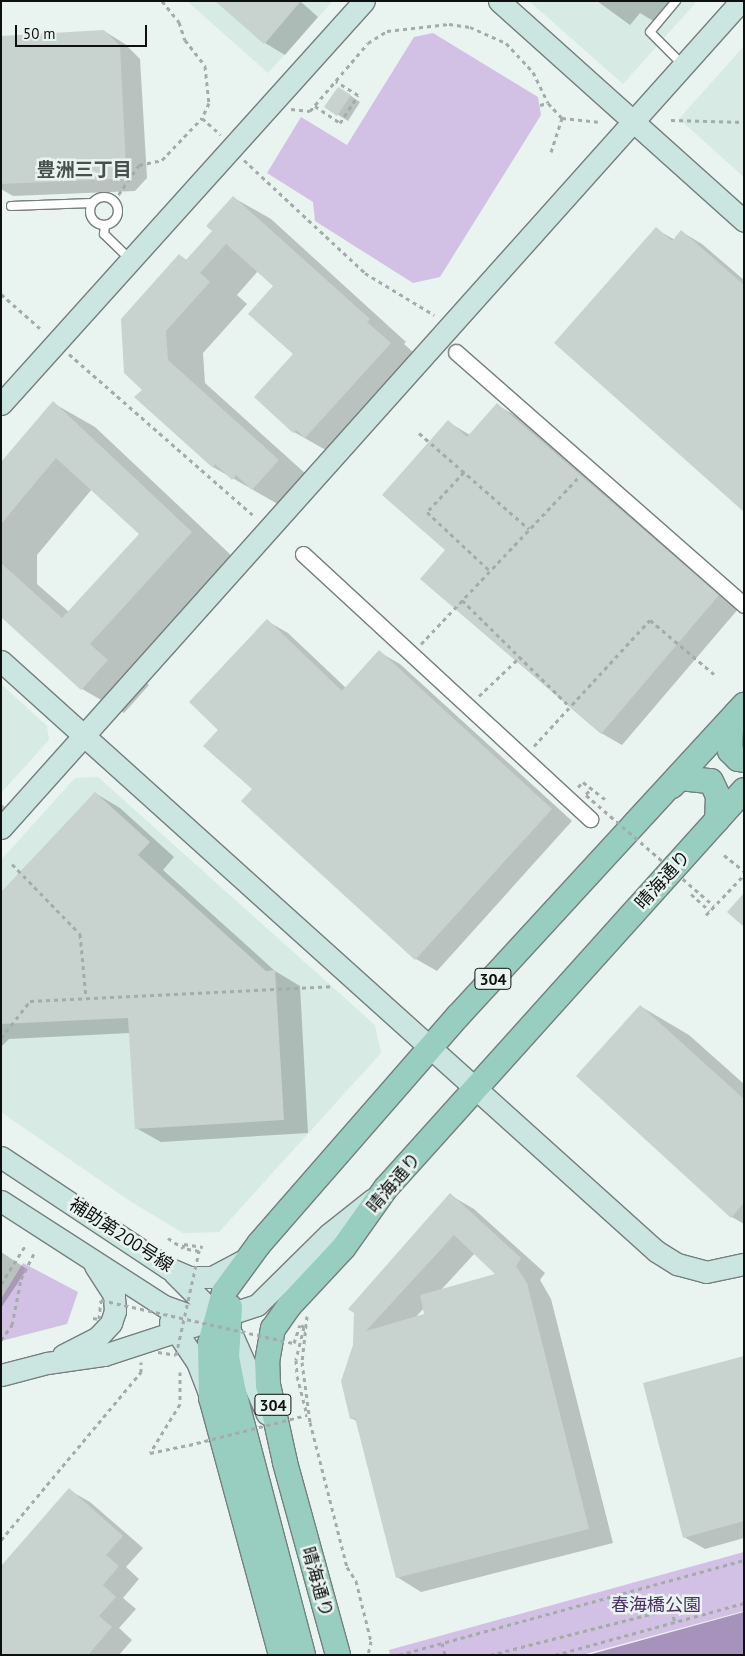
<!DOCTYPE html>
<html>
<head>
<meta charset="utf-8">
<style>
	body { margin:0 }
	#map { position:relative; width:745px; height:1656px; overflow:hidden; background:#e9f3f0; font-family:"PT Sans","Noto Sans JP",sans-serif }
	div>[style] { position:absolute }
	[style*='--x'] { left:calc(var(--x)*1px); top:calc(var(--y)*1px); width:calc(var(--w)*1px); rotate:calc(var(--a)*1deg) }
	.built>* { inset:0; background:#d7eae4 }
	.green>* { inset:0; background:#d3c0e5 }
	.water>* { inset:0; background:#a692ba }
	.shadow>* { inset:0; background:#0003 }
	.building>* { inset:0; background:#c8d2cf }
	.path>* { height:3px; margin-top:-1.5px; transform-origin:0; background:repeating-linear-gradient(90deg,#a4aca9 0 4px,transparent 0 8px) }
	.roads { filter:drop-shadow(1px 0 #767f7c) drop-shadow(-1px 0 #767f7c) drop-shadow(0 1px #767f7c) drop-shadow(0 -1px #767f7c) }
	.lane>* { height:8px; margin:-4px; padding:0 4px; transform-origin:4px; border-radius:4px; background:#fff }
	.lane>.ring { margin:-4px; padding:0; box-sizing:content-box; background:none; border:8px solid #fff; border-radius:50% }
	.street>* { height:15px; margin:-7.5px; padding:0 7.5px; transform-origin:7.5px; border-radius:7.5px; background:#fff }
	.secondary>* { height:21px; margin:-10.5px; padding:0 10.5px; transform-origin:10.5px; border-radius:10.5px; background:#cbe6e0 }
	.primary>* { height:24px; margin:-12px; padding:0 12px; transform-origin:12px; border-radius:12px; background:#98cec0 }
	.path-bridge>* { height:3px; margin-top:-1.5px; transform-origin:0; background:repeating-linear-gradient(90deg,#a4aca9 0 4px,transparent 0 8px) }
	span { translate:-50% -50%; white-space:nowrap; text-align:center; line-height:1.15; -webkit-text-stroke:5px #e9f3f0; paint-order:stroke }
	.shield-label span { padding:1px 4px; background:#e9f3f0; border:1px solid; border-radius:4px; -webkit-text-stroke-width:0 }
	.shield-label { font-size:16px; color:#0d100f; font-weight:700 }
	.street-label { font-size:18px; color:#0d100f }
	.park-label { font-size:18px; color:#4b2e62 }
	.neighbourhood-label { font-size:19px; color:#47504d; font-weight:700 }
	.frame { position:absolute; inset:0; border:2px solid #0d100f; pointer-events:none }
	.scale { position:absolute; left:15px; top:25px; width:132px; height:22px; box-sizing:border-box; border:2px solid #0d100f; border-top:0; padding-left:6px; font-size:15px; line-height:18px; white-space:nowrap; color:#0d100f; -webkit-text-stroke:4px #e9f3f0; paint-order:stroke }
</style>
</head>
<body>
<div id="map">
	<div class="built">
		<div style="clip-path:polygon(187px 1px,333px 1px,268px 73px)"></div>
		<div style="clip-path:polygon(529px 1px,697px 1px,623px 84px)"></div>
		<div style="clip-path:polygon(744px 46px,744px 177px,679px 119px)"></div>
		<div style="clip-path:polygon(1px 684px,47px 726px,49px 740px,1px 793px)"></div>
		<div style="clip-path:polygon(98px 777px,375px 1025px,381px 1053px,219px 1232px,183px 1233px,130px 1201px,1px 1112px,1px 860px,75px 778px)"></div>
	</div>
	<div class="green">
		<div style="clip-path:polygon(433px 33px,538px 97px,541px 115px,440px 277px,413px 283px,315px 221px,313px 202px,267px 173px,301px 117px,347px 145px,414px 37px)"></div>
		<div style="clip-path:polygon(23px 1263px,78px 1292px,67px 1324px,1px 1341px,1px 1299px)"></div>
		<div style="clip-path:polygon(744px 1552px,744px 1611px,582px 1655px,390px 1655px,389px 1650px)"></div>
	</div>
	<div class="water">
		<div style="clip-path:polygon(744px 1612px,744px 1655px,588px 1655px)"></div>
	</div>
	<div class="shadow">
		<div style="clip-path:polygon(300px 1px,318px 17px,285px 55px,265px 43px)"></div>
		<div style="clip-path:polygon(597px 1px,679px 1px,658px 24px,640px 13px,630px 25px)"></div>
		<div style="clip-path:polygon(104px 31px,125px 44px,140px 59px,147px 178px,135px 191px,13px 196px,1px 189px,1px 38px)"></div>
		<div style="clip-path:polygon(348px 94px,360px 102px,348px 121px,326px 107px)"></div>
		<div style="clip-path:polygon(234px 198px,271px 219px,406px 342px,404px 344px,427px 365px,331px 453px,294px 432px,295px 354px,274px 286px,258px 271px,237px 295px,247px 304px,203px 353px,205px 383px,316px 483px,290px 511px,213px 467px,143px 389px,179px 256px,187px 260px,214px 231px)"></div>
		<div style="clip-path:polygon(656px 229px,675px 240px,682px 232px,702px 244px,744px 280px,744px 510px)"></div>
		<div style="clip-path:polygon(evenodd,53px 403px,95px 427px,233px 557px,131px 668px,149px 685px,124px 713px,82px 689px,1px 615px,1px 463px,53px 403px,92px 489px,141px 534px,69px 612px,37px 584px,37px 555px,92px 489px)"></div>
		<div style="clip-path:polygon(497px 405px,518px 417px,739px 608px,622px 745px,601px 733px,446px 550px,448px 422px,470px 435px)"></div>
		<div style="clip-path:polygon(267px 621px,288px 633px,346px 688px,379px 652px,400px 664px,572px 821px,437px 971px,416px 959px,253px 789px,220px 730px)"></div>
		<div style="clip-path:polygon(95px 793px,120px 808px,174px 857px,163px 870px,275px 971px,300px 986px,308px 1133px,161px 1142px,136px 1128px,130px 1033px,9px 1039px,1px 1047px,1px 894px)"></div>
		<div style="clip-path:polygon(1px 804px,10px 810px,1px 824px)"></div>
		<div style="clip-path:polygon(640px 1006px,689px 1035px,744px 1084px,744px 1224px,732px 1217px)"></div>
		<div style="clip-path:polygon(evenodd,450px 1195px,474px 1209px,545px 1273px,540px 1280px,551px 1299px,613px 1543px,421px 1592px,397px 1577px,358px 1422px,351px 1418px,355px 1346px,450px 1195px,475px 1253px,498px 1274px,441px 1290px,475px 1253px,450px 1195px,424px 1308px,426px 1315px,415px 1318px,424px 1308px)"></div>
		<div style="clip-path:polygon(1px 1252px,27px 1269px,1px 1308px)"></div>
		<div style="clip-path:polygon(744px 1358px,744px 1538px,705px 1549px,684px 1537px)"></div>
		<div style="clip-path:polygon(69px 1490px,90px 1502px,143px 1548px,126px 1567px,139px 1579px,123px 1598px,136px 1609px,119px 1628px,132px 1640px,119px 1655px,1px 1655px)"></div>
	</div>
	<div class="building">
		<div style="clip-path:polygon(215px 1px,301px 1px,264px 44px)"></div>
		<div style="clip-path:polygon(104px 30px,120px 46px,126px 166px,114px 179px,1px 184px,1px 36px)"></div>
		<div style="clip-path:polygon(338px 87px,351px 95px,337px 116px,324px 107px)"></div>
		<div style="clip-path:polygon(233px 196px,370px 319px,367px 322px,391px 343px,305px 438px,296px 430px,293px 433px,254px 397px,293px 354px,248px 314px,273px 286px,226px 244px,200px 273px,210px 282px,166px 331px,168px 360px,279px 460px,252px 490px,236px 475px,232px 480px,215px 464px,213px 468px,134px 397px,142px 390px,124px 373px,121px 319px,179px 254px,186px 260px,212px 231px,206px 226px)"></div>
		<div style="clip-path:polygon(656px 227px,672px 241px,681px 230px,744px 285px,744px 512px,554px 343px)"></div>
		<div style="clip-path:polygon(53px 401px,192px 532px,90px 644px,108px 660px,81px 690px,1px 617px,1px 563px,62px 618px,139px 534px,56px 458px,1px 524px,1px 462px)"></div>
		<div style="clip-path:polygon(497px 403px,719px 595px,601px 734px,420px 579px,445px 550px,382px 495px,448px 420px,467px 437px)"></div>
		<div style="clip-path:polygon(267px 619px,342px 691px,379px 650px,552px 809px,415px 960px,241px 801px,252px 789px,203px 746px,218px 730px,189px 702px)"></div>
		<div style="clip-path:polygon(95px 792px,150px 842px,138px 855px,266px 971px,275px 970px,284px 1120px,135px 1129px,128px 1018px,1px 1024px,1px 892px)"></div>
		<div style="clip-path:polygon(744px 893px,744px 927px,727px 912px)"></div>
		<div style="clip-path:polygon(640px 1005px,744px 1099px,744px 1203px,731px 1218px,576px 1076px)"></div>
		<div style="clip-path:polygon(evenodd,450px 1193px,521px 1258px,516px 1266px,527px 1283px,589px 1529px,396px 1578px,355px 1418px,350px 1419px,341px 1381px,353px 1345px,354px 1313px,348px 1309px,450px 1193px,454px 1235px,495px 1274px,420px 1295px,424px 1314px,366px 1331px,454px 1235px)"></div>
		<div style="clip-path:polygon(744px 1356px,744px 1521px,683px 1538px,643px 1383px)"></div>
		<div style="clip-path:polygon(69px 1488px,123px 1536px,106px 1555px,119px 1566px,103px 1585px,116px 1597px,99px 1616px,112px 1627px,88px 1655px,1px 1655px,1px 1566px)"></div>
	</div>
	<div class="path">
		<div style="--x:162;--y:1;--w:27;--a:51"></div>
		<div style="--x:179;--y:22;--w:19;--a:72"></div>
		<div style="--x:185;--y:40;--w:33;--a:52"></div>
		<div style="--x:205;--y:66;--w:37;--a:84"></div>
		<div style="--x:209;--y:103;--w:17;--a:115"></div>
		<div style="--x:202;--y:118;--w:25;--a:42"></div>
		<div style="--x:540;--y:105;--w:8;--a:-14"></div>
		<div style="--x:548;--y:103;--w:21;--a:47"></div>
		<div style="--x:562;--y:118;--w:36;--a:6"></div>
		<div style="--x:315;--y:106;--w:30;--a:34"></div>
		<div style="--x:340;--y:123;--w:33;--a:-57"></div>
		<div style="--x:358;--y:95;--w:26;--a:-148"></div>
		<div style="--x:291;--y:109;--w:19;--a:6"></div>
		<div style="--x:310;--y:111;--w:89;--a:-49.5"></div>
		<div style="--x:368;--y:43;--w:22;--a:-32"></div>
		<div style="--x:387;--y:31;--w:62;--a:-6.4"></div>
		<div style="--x:449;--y:24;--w:21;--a:8"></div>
		<div style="--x:470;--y:27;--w:39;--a:24"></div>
		<div style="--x:506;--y:43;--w:40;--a:47"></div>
		<div style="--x:533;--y:72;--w:34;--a:64"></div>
		<div style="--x:671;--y:120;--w:73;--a:1.6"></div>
		<div style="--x:551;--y:152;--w:36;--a:-72"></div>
		<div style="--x:244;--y:160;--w:166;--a:43"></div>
		<div style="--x:365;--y:273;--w:81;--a:31.3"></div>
		<div style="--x:114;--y:201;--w:44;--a:-55.2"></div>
		<div style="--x:139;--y:165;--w:24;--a:-12"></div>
		<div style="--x:162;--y:160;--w:58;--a:-46.4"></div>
		<div style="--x:1;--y:294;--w:55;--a:41.3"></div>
		<div style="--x:69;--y:354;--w:247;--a:41.2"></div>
		<div style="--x:419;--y:433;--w:146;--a:41.1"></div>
		<div style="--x:464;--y:472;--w:54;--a:132.8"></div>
		<div style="--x:427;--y:512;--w:86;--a:43.1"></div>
		<div style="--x:462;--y:600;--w:152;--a:44.7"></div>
		<div style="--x:421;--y:644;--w:228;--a:-46.6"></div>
		<div style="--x:479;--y:696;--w:57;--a:-43.6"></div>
		<div style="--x:534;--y:746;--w:171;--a:-47.4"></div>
		<div style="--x:650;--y:620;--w:85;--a:40.2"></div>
		<div style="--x:578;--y:787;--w:7;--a:-45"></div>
		<div style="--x:583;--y:782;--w:29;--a:38"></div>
		<div style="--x:586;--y:794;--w:8;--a:-45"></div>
		<div style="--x:724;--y:855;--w:26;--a:39"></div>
		<div style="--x:12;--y:864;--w:98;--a:45.8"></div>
		<div style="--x:80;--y:934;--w:64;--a:84.6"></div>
		<div style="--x:691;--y:894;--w:25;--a:42"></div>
		<div style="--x:706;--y:915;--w:55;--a:-46.5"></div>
		<div style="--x:1;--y:1038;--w:47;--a:-51.9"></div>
		<div style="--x:30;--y:1001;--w:302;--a:-2.8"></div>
		<div style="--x:168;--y:1238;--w:18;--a:34"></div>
		<div style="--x:183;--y:1248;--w:4;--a:-76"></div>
		<div style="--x:184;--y:1244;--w:19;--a:9"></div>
		<div style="--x:1;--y:1284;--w:45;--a:-57.7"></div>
		<div style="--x:307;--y:1316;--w:46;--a:96.2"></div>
		<div style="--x:302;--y:1362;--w:61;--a:82.4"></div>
		<div style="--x:310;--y:1422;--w:150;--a:75.7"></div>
		<div style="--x:347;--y:1567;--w:17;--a:57"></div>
		<div style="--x:356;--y:1581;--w:62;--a:76"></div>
		<div style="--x:371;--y:1641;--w:14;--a:102"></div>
		<div style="--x:301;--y:1325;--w:4;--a:34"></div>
		<div style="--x:304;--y:1327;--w:34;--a:104"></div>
		<div style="--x:296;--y:1360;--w:16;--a:86"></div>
		<div style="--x:297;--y:1376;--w:40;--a:75.6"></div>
		<div style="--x:1;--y:1340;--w:19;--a:-54"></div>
		<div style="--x:12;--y:1325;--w:47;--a:-78.9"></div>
		<div style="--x:21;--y:1279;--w:30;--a:-63"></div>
		<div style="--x:180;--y:1372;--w:32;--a:90"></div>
		<div style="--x:180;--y:1404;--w:57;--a:121.5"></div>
		<div style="--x:150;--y:1453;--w:40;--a:-12"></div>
		<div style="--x:1;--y:1540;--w:219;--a:-50.2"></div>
		<div style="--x:141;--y:1372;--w:10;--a:-90"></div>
		<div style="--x:442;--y:1643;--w:12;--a:76"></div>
		<div style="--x:399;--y:1655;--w:358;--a:-15.4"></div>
		<div style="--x:490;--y:1655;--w:187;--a:-14.3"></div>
		<div style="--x:671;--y:1609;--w:14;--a:73"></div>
		<div style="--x:555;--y:1655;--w:196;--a:-15.4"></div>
	</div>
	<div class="roads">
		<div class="lane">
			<div style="--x:676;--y:1;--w:40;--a:130"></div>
			<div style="--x:650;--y:32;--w:45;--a:45"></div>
			<div class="ring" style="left:90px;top:197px;width:20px;height:20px"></div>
			<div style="--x:11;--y:206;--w:81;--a:-2.1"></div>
			<div style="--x:105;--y:225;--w:9;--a:96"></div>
			<div style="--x:104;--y:234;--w:36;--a:44"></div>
		</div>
		<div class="street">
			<div style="--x:456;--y:352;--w:383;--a:41.3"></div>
			<div style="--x:303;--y:554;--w:391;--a:42.7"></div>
		</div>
		<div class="secondary">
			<div style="--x:499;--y:1;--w:329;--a:41.9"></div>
			<div style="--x:1;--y:404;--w:542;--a:-47.99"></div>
			<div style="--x:1;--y:661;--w:882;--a:42.01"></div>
			<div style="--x:656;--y:1251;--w:25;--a:32"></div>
			<div style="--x:677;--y:1264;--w:30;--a:15"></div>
			<div style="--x:706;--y:1272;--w:39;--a:-12"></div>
			<div style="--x:1;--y:828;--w:1110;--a:-48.18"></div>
			<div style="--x:1;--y:1157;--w:201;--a:33.6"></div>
			<div style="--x:168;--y:1268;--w:23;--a:23"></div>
			<div style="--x:189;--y:1277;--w:23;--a:0"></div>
			<div style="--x:212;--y:1277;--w:41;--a:-27.8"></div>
			<div style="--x:1;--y:1201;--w:194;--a:32.8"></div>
			<div style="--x:164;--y:1306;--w:48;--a:19.6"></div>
			<div style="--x:174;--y:1273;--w:65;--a:45"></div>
			<div style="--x:220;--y:1319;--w:20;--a:53"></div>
			<div style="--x:232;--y:1335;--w:86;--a:66.1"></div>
			<div style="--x:170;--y:1322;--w:48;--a:56"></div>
			<div style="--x:197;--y:1362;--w:31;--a:69"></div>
			<div style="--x:63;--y:1355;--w:39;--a:-27"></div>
			<div style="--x:98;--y:1337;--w:19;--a:-47"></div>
			<div style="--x:111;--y:1323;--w:13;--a:-72"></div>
			<div style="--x:115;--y:1311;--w:16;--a:-94"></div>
			<div style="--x:114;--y:1295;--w:35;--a:-123"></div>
			<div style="--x:1;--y:1375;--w:48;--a:-14.6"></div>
			<div style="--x:47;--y:1363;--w:58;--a:-8"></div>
			<div style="--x:104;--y:1355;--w:161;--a:-18.1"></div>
			<div style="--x:257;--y:1305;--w:101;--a:-44.6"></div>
			<div style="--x:329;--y:1234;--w:56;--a:-38.5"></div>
		</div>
		<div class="primary">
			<div style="--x:736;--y:714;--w:13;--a:113"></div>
			<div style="--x:731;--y:726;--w:25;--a:92"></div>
			<div style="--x:730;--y:751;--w:11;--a:45"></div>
			<div style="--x:738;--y:759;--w:6;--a:9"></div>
			<div style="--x:672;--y:786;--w:11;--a:-45"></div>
			<div style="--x:680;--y:778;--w:31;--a:6"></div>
			<div style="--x:711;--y:781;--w:17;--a:65"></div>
			<div style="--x:718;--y:796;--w:24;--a:92"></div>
			<div style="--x:230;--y:1307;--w:50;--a:93.4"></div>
			<div style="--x:227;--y:1357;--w:36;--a:79"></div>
			<div style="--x:234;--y:1392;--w:272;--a:75.3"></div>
			<div style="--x:281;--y:1655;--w:266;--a:-105.2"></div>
			<div style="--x:211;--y:1398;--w:54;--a:-91.1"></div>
			<div style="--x:210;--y:1344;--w:54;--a:-74.9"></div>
			<div style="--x:224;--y:1292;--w:59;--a:-53.9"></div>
			<div style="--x:259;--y:1244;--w:303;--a:-48.9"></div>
			<div style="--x:458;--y:1016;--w:423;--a:-47.4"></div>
			<div style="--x:338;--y:1655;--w:200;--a:-105.4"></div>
			<div style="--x:285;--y:1462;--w:79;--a:-102.4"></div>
			<div style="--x:268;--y:1385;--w:23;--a:-92"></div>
			<div style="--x:267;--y:1362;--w:34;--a:-80"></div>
			<div style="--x:273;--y:1329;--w:29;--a:-55"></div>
			<div style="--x:290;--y:1305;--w:79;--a:-47"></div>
			<div style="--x:344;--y:1247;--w:72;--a:-54.6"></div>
			<div style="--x:386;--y:1188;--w:535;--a:-48.03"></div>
		</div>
	</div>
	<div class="path-bridge">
		<div style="--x:586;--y:795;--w:169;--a:40.9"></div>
		<div style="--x:93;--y:1318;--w:6;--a:9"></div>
		<div style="--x:99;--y:1319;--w:19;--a:-84"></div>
		<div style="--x:101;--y:1300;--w:198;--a:12.6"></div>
		<div style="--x:294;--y:1343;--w:19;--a:-72"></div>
		<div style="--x:158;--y:1352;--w:18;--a:9"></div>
		<div style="--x:176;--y:1355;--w:107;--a:-77.5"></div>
		<div style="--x:199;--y:1251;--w:16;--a:-169"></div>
		<div style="--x:189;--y:1445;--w:122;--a:-14.3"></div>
	</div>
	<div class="shield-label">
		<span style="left:493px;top:979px">304</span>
		<span style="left:273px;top:1405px">304</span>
	</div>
	<div class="street-label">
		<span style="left:663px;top:880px;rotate:-48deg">晴海通り</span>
		<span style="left:394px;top:1183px;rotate:-50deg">晴海通り</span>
		<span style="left:121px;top:1235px;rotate:33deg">補助第200号線</span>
		<span style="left:317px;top:1582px;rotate:74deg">晴海通り</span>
	</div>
	<div class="park-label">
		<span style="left:656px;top:1605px">春海橋公園</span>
	</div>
	<div class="neighbourhood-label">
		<span style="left:84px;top:170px">豊洲三丁目</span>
	</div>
	<div class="frame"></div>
	<div class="scale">50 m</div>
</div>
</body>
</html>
